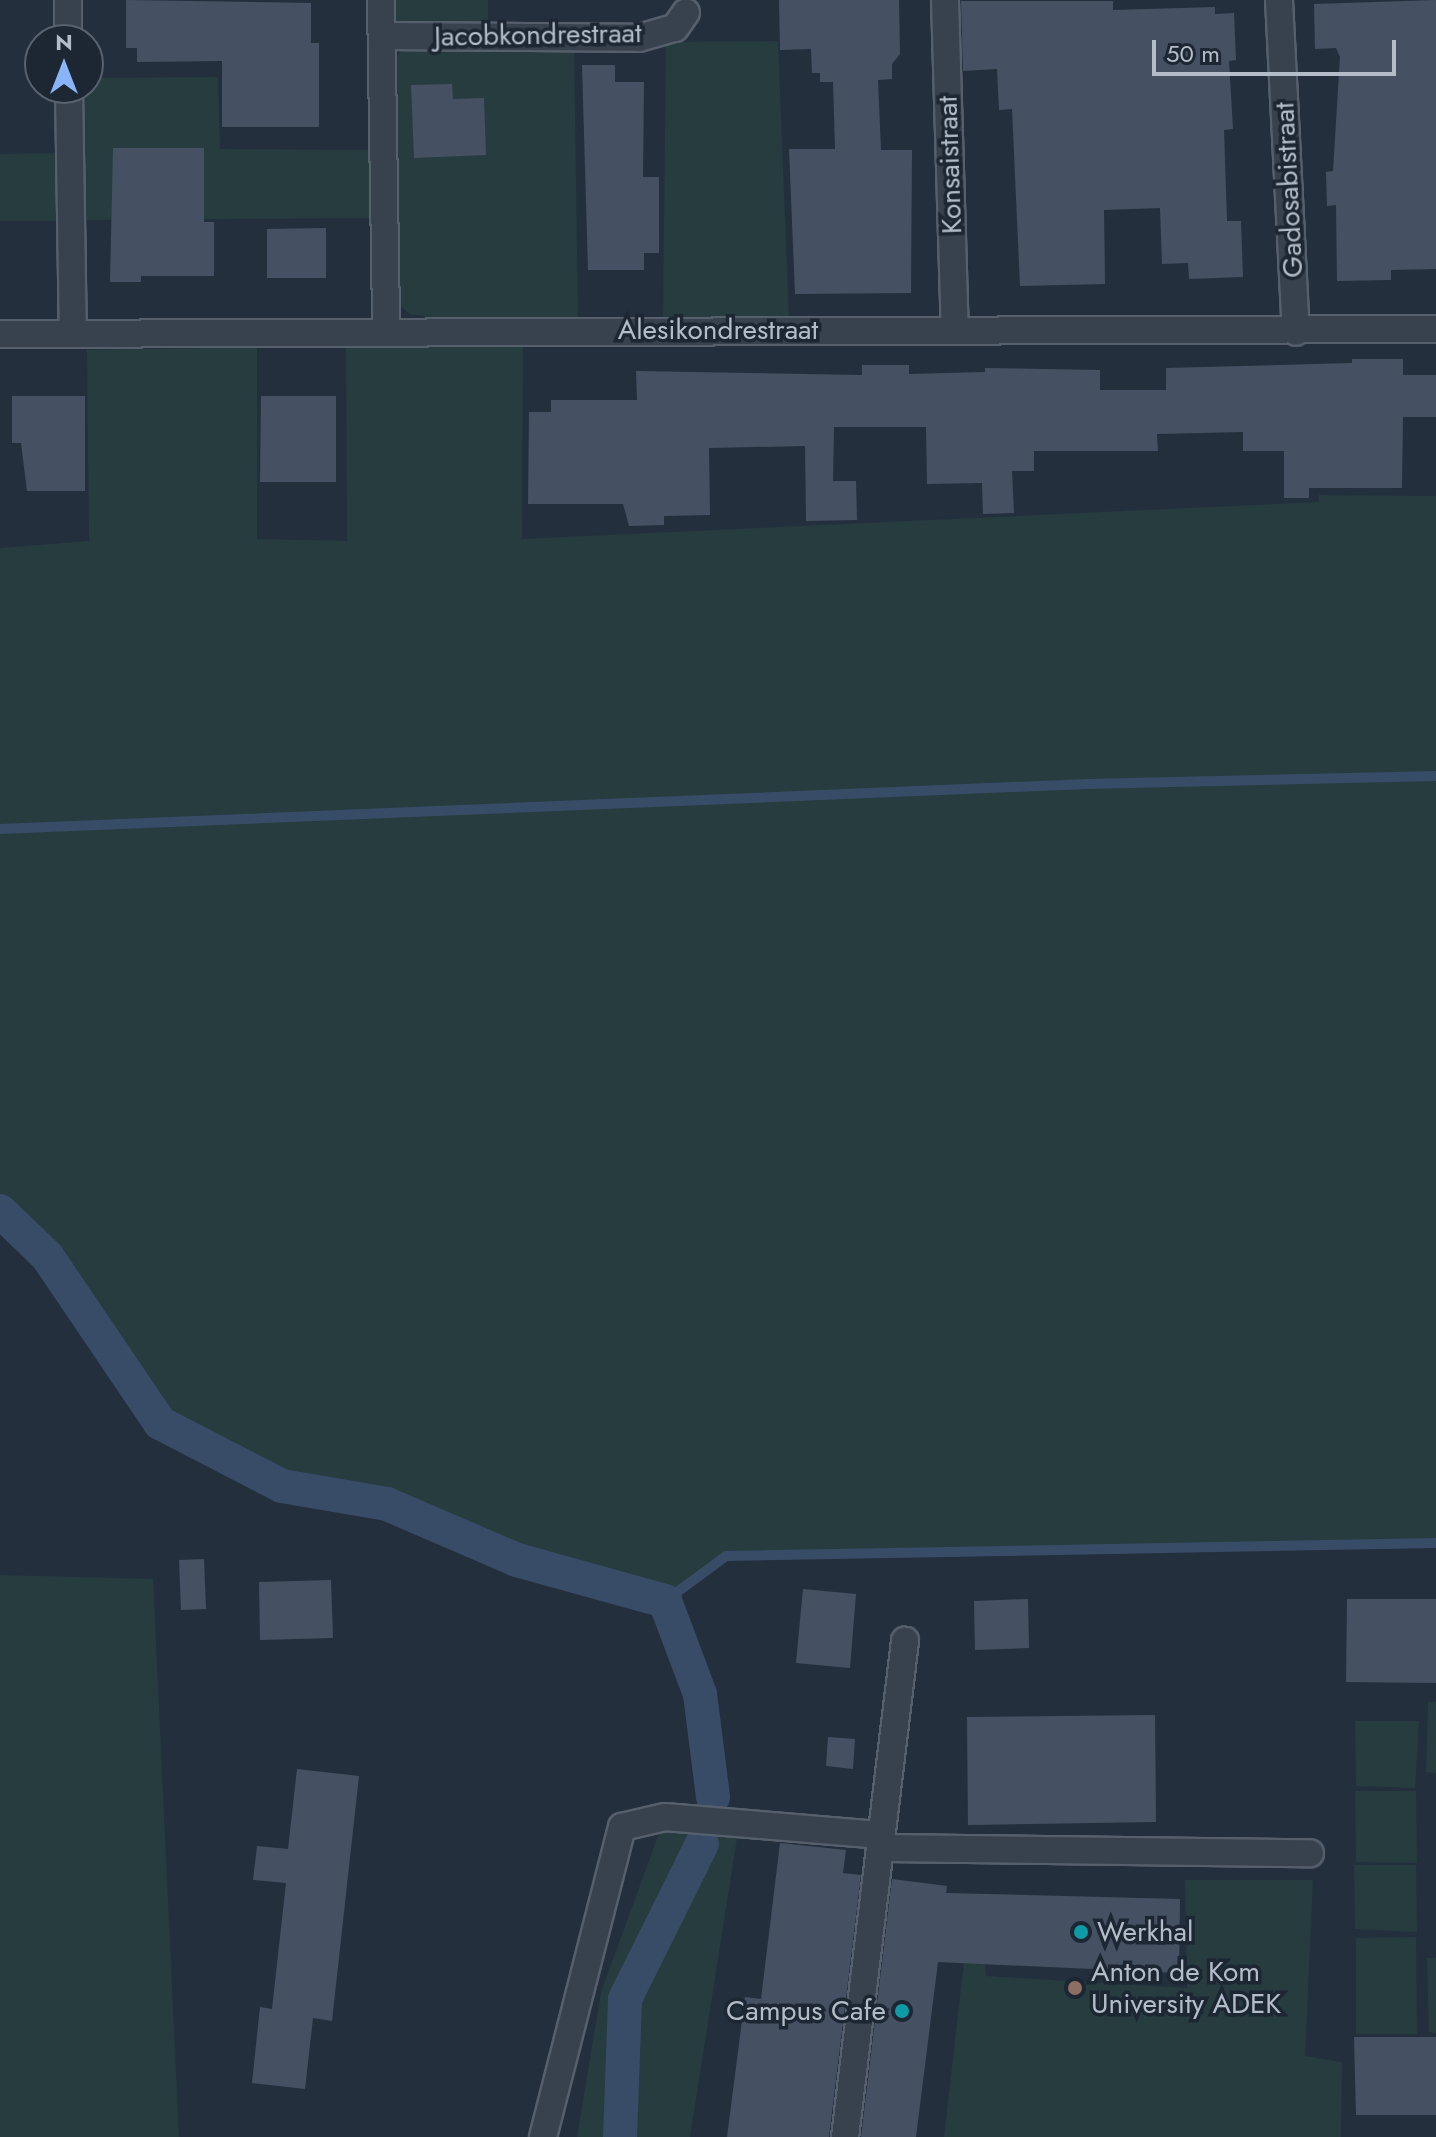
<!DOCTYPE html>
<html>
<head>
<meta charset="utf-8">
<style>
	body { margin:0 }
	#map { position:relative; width:1436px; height:2137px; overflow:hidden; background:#242f3e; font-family:Jost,sans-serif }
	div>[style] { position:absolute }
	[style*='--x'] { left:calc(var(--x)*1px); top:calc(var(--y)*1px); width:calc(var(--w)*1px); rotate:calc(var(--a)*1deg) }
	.green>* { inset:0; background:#263c3f }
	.stream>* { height:10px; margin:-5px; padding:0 5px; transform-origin:5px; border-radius:5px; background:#394c67 }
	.canal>* { height:34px; margin:-17px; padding:0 17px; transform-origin:17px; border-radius:17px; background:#394c67 }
	.building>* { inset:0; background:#455162 }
	.roads { filter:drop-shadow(2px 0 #565f6c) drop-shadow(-2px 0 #565f6c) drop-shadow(0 2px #565f6c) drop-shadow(0 -2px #565f6c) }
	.minor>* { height:26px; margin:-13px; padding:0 13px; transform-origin:13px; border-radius:13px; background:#38414e }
	.dots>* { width:22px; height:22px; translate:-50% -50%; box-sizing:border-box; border:4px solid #1d2633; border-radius:50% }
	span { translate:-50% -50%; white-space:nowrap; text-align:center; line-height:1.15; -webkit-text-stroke:7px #1d2633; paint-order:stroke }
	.street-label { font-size:28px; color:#b4bcc9 }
	.poi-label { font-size:28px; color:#b4bcc9 }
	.left { translate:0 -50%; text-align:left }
	.right { translate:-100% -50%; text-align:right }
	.north { position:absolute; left:24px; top:24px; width:80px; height:80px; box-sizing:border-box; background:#1d2633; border:2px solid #59626f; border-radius:50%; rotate:0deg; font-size:22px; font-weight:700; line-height:32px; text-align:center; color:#b4bcc9 }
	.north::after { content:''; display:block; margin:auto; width:28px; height:36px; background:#8ab4f8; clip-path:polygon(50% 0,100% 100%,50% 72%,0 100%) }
	.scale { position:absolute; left:1152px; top:40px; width:244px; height:36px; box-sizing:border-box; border:4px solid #b4bcc9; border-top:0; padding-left:10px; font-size:24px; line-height:28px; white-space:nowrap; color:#b4bcc9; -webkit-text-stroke:6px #1d2633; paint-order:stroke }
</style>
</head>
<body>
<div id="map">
	<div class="green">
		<div style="clip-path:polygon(387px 0,488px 0,488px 25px,403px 25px,393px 21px)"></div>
		<div style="clip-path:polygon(778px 41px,789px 319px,663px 317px,666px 42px)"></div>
		<div style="clip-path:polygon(408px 43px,574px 44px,578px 317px,428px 317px,410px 314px,396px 302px,393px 61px)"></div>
		<div style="clip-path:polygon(218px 77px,220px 149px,373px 150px,374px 218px,80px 220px,78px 88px,88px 88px,88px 78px)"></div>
		<div style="clip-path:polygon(60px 153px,60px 221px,0 221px,0 154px)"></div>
		<div style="clip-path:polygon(523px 343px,522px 539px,1319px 502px,1319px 495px,1436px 496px,1436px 1543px,726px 1556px,665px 1601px,517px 1560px,387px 1504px,282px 1486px,160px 1423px,47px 1256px,0 1211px,0 548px,89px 541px,87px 350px,257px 347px,257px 539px,347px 541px,346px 345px)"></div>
		<div style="clip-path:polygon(0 1575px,153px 1579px,179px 2137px,0 2137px)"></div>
		<div style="clip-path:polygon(1428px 1702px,1436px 1702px,1436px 1773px,1426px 1772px)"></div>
		<div style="clip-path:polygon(1355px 1721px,1419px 1721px,1415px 1788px,1356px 1786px)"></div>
		<div style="clip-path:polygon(1355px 1791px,1416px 1791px,1417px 1863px,1356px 1862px)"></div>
		<div style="clip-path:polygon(661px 1828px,737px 1838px,690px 2137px,577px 2137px,601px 1992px)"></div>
		<div style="clip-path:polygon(1354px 1865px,1416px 1865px,1417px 1932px,1355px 1929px)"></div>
		<div style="clip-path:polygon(1185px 1880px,1313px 1880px,1305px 2056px,1342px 2062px,1341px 2137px,944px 2137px,970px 1909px,977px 1899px,986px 1976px,1187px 1988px)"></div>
		<div style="clip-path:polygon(1416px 1937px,1417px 2034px,1356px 2034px,1356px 1938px)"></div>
		<div style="clip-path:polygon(1427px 1958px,1436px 1958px,1436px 2033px,1429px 2032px)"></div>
	</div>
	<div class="stream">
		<div style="--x:0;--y:829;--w:1088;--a:-2.37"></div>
		<div style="--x:1087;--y:784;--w:349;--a:-1.3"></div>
		<div style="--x:665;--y:1601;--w:76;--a:-36.4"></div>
		<div style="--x:726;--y:1556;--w:710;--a:-1.05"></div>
	</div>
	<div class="canal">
		<div style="--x:0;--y:1211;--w:65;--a:43.8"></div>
		<div style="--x:47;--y:1256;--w:202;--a:55.9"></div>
		<div style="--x:160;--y:1423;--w:137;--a:27.3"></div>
		<div style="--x:282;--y:1486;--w:107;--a:9.7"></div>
		<div style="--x:387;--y:1504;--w:142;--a:23.3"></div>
		<div style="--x:517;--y:1560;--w:154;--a:15.5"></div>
		<div style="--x:665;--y:1601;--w:99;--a:69.4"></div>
		<div style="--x:700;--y:1694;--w:104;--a:82.8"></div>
		<div style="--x:620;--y:2137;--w:138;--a:-87.9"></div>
		<div style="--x:625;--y:1999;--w:173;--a:-63.6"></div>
	</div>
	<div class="building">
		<div style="clip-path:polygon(126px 0,311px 3px,311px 43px,319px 43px,319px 127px,222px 127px,222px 61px,137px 62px,137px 48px,126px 48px)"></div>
		<div style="clip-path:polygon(779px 0,899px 0,900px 54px,892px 64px,892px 79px,878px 80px,881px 150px,912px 150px,911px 293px,795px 294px,789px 149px,835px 149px,833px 82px,820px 82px,820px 73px,812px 73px,811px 49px,780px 50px)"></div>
		<div style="clip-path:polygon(1436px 0,1436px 269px,1391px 270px,1391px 280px,1337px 281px,1336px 205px,1327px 206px,1326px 172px,1333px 171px,1340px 57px,1336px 48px,1315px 49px,1314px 4px)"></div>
		<div style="clip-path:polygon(961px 1px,1113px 1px,1113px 10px,1215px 7px,1215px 14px,1234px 13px,1236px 60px,1229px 61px,1233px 129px,1224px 130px,1227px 221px,1241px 221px,1243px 277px,1189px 279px,1188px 263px,1162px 264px,1160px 208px,1104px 210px,1105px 284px,1020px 286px,1012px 109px,999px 110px,997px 69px,963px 71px)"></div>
		<div style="clip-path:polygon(582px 65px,615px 65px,615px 82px,644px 82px,643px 177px,659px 177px,659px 253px,644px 253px,644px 270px,588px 270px)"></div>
		<div style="clip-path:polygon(452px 84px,453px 99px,484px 98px,486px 155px,414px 158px,411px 85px)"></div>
		<div style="clip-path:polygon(113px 148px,204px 148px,204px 222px,214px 222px,214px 276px,141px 276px,141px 282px,110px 282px)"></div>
		<div style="clip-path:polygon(326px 228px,326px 278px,267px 278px,267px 229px)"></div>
		<div style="clip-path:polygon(1352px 359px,1403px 359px,1403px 375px,1436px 375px,1436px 417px,1403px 417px,1402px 488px,1309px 488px,1309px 498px,1284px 498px,1284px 451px,1243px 451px,1243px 432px,1157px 434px,1158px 451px,1034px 451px,1034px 471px,1012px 471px,1014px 513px,983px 514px,982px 483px,927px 484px,926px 427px,834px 427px,833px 481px,856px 481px,857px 520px,806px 521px,805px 446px,709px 448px,710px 515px,664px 516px,664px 525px,629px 526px,623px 504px,528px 504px,529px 412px,551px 412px,551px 400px,637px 400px,636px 371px,862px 375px,862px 365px,909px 365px,909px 374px,985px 372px,985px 368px,1100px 370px,1100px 390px,1166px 390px,1166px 368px,1352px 363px)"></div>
		<div style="clip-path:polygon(12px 396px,85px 396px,85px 491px,27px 491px,21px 443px,12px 443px)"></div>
		<div style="clip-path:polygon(261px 396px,336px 396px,336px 482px,260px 482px)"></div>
		<div style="clip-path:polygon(204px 1559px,206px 1609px,181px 1610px,179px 1560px)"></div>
		<div style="clip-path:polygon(331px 1580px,333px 1638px,260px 1640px,259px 1582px)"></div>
		<div style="clip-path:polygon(803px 1589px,856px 1594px,850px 1668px,796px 1663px)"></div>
		<div style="clip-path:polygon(1028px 1599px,1029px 1648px,975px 1650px,974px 1601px)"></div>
		<div style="clip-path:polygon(1347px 1599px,1436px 1599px,1436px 1683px,1346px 1682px)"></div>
		<div style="clip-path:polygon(1155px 1715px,1156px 1822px,968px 1825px,967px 1717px)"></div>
		<div style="clip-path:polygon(828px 1737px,855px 1739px,853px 1769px,826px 1766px)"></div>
		<div style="clip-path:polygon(297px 1769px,359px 1776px,332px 2021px,313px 2018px,305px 2089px,252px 2083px,260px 2007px,272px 2009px,286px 1883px,253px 1880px,257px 1846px,288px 1849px)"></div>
		<div style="clip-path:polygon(780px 1843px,846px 1850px,843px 1873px,861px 1875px,829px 2137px,727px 2137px,745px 1997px,761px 1999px)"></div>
		<div style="clip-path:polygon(892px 1879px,947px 1886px,946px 1893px,1180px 1899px,1179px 1973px,938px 1962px,916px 2137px,861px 2137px)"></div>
		<div style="clip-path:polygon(1354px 2037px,1436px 2037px,1436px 2115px,1356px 2115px)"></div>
	</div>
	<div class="roads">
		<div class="minor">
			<div style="--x:68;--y:0;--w:40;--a:90"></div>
			<div style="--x:381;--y:0;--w:329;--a:89.1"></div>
			<div style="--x:945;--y:0;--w:331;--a:88.3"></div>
			<div style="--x:1279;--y:0;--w:332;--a:87.1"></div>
			<div style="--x:382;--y:36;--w:257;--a:0.4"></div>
			<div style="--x:639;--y:38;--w:37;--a:-16"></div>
			<div style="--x:675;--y:28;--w:19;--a:-55"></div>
			<div style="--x:69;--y:88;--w:245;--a:89.1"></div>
			<div style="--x:0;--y:334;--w:1436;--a:-0.2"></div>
			<div style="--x:880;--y:1848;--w:430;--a:0.7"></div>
			<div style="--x:543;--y:2137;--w:320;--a:-75.7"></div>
			<div style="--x:622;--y:1827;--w:44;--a:-13.1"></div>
			<div style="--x:665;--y:1817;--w:217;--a:4.8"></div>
			<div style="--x:845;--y:2137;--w:500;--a:-83.1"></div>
		</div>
	</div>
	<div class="dots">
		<div style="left:1081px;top:1932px;background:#0f9aa8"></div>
		<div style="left:1075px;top:1988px;background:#8d6e63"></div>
		<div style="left:902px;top:2011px;background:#0f9aa8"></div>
	</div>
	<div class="street-label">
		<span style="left:538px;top:35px;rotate:-1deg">Jacobkondrestraat</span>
		<span style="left:950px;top:165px;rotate:-92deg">Konsaistraat</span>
		<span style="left:1289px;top:190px;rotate:-93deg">Gadosabistraat</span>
		<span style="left:718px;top:330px">Alesikondrestraat</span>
	</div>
	<div class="poi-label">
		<span class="left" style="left:1097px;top:1932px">Werkhal</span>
		<span class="left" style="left:1091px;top:1988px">Anton de Kom<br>University ADEK</span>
		<span class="right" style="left:886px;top:2011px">Campus Cafe</span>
	</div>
	<div class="north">N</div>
	<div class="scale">50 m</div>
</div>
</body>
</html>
